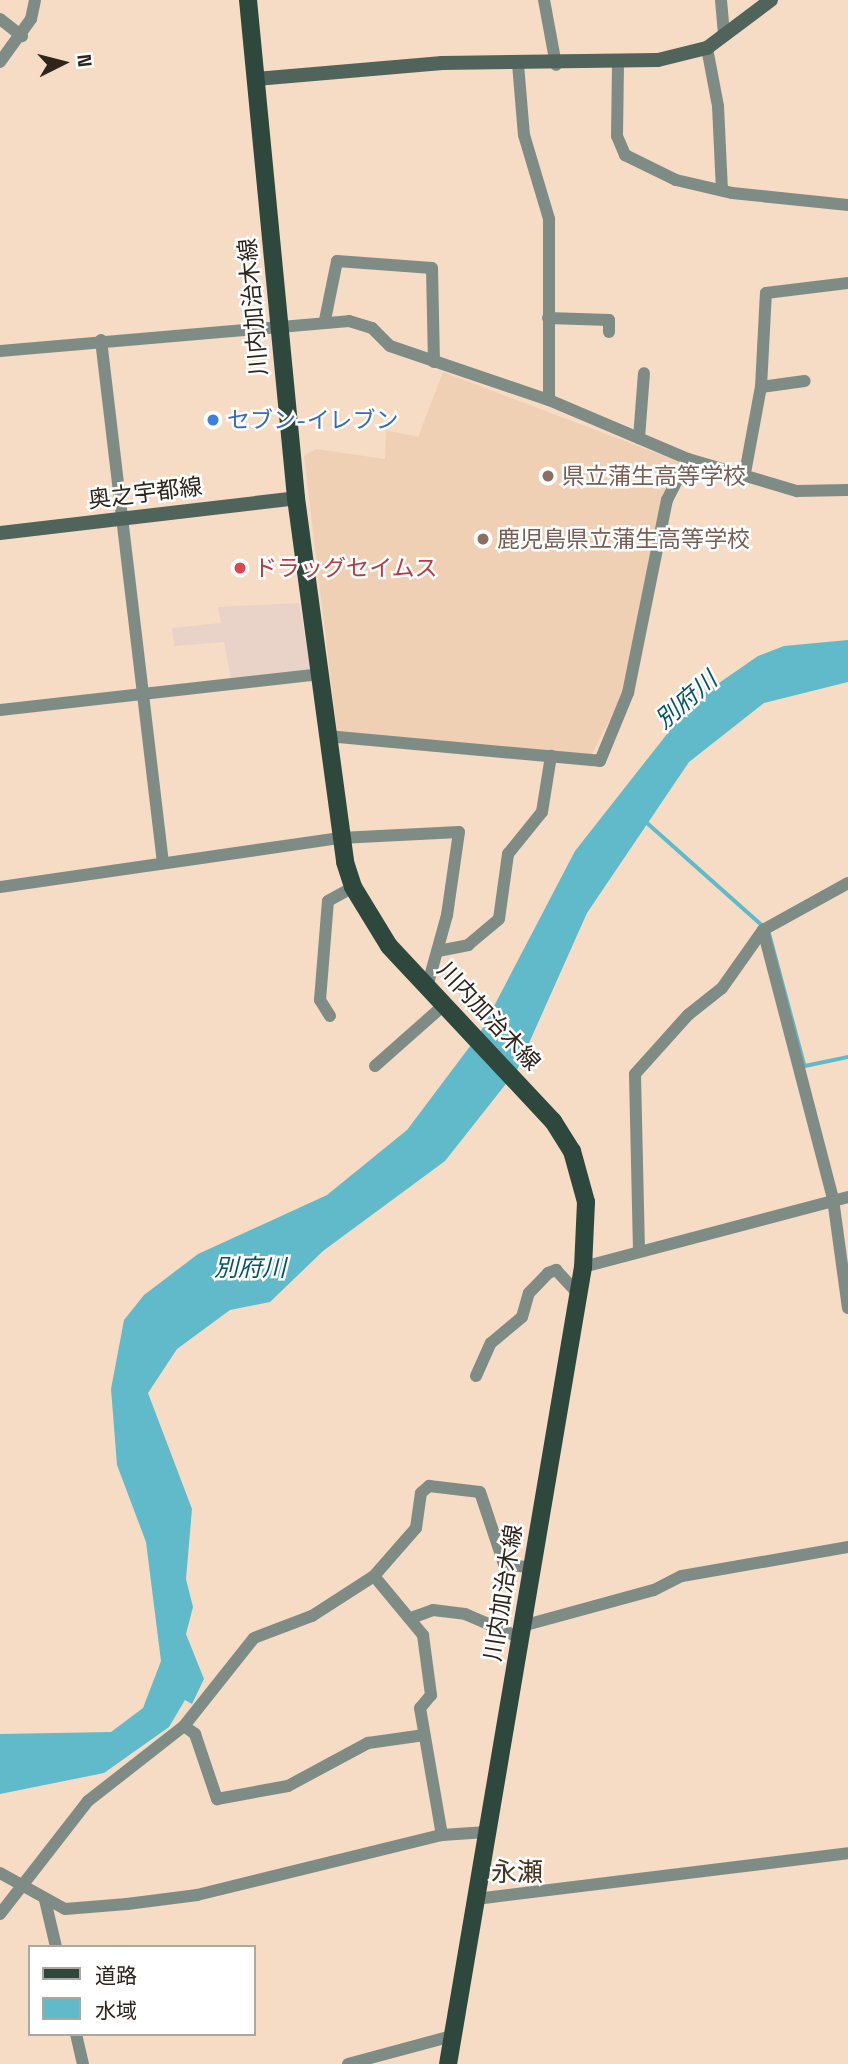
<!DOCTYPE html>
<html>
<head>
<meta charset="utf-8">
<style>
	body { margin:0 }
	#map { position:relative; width:848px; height:2064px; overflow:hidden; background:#f6dcc5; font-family:"Space Grotesk","Noto Sans JP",sans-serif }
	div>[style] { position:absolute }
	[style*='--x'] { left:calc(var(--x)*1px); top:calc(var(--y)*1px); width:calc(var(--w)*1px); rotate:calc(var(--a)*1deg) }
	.industrial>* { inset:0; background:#e9d2c7 }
	.built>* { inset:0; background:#efd0b4 }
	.water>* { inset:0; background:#60baca }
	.stream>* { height:3.5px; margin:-1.75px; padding:0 1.75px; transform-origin:1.75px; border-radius:1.75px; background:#60baca }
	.street>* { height:12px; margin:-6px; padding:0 6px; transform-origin:6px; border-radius:6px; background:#7f8c86 }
	.secondary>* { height:14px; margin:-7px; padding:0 7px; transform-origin:7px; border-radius:7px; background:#50645b }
	.primary>* { height:18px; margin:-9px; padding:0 9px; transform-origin:9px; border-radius:9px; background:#2f483d }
	.dots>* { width:19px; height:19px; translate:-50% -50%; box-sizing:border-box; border:4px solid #fff; border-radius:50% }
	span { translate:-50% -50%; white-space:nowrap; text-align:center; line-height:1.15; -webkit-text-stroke:5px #fff; paint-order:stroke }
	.street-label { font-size:23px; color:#2e251c }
	.shop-label { font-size:23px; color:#366cbe }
	.left { translate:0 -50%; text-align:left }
	.education-label { font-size:23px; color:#785e54 }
	.health-label { font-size:23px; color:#be3a42 }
	.water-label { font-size:24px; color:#025662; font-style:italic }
	.quarter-label { font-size:26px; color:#473320 }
	.legend { position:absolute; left:28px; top:1945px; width:228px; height:91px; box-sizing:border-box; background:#fff; border:2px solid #aba8a4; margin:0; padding:9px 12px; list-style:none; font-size:21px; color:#2e251c }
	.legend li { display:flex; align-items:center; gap:14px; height:35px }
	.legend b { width:35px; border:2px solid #aba8a4 }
	.north { position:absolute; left:28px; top:28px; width:70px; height:70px; -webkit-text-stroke:5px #fff; paint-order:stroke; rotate:84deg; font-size:19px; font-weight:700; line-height:28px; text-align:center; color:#2e251c }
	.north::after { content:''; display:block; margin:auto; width:24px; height:32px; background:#2e251c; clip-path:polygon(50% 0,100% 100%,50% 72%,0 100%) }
</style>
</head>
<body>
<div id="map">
	<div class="industrial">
		<div style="clip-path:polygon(299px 603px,311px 672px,231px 679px,224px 642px,174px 646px,172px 628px,221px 623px,218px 607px)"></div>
	</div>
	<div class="built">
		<div style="clip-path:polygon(443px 372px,680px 462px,661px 501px,624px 691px,590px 758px,337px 732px,304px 456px,316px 449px,385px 459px,386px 430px,418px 437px)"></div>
	</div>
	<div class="water">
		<div style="clip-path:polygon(848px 640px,848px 682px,764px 703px,689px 762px,587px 913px,517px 1070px,445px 1161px,323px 1251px,270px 1302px,230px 1310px,177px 1349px,148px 1393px,192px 1509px,186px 1579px,193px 1607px,186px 1634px,204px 1679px,192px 1704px,185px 1700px,169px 1727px,104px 1773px,0 1794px,0 1734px,111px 1732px,143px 1708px,161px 1661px,146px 1542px,117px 1465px,111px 1389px,124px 1320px,144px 1295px,198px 1254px,327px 1195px,407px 1130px,480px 1033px,575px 851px,693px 701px,758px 656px,784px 646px)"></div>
	</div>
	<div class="stream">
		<div style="--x:644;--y:820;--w:159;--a:41.7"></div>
		<div style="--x:769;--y:932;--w:139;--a:75"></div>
		<div style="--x:805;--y:1066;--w:44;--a:-11.8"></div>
	</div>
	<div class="street">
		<div style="--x:544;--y:0;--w:66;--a:79.5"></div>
		<div style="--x:721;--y:0;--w:36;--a:85"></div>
		<div style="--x:0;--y:19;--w:28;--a:38"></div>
		<div style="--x:707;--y:48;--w:59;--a:79.3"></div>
		<div style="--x:718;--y:106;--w:84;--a:87.3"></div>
		<div style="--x:0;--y:62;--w:53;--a:-54.2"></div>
		<div style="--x:31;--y:19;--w:19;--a:-78"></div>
		<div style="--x:518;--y:64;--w:71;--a:85.2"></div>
		<div style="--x:524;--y:135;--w:88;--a:73.4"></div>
		<div style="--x:549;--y:219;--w:181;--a:90"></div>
		<div style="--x:618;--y:65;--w:71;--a:90.8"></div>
		<div style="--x:617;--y:136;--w:21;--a:67"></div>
		<div style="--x:625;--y:155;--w:57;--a:26.1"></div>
		<div style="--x:676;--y:180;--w:57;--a:13.1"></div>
		<div style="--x:732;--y:193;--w:117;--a:5.9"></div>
		<div style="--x:548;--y:318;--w:61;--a:1.9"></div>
		<div style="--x:609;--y:320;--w:12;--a:90"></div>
		<div style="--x:325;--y:320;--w:60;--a:-78.5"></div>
		<div style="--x:337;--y:261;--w:95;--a:4.2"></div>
		<div style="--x:432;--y:268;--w:94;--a:88.8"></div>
		<div style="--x:101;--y:340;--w:527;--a:83.24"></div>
		<div style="--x:0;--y:351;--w:350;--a:-4.9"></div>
		<div style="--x:349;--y:321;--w:24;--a:17"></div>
		<div style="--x:372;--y:328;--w:25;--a:45"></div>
		<div style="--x:390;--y:346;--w:168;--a:18.8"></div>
		<div style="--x:549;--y:400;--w:151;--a:23"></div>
		<div style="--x:688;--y:459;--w:114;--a:16.4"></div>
		<div style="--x:797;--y:491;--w:51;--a:-1.1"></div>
		<div style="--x:761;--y:387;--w:44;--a:-7.8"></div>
		<div style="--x:639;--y:438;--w:65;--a:-85.6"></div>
		<div style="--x:745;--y:473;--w:87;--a:-79.5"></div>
		<div style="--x:761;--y:387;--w:94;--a:-87"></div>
		<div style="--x:766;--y:293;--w:83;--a:-7"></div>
		<div style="--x:0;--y:710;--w:322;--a:-6.4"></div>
		<div style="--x:327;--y:736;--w:274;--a:5.2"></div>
		<div style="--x:600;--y:761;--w:74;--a:-67.6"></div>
		<div style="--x:628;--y:693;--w:197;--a:-78.6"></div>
		<div style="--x:667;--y:500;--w:46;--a:-62.9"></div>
		<div style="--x:0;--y:887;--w:344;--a:-8.2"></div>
		<div style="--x:340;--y:838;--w:119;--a:-2.9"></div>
		<div style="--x:459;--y:832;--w:84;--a:98.2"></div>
		<div style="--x:447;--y:915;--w:75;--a:105.5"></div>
		<div style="--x:763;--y:930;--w:278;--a:75.4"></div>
		<div style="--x:833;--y:1199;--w:110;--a:82.2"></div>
		<div style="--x:438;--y:951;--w:31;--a:-11"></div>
		<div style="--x:468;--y:945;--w:40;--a:-40"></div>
		<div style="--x:499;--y:919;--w:66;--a:-82.1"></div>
		<div style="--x:508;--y:854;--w:54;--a:-51"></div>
		<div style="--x:542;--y:812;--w:57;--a:-80.9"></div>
		<div style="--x:330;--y:1016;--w:19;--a:-122"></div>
		<div style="--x:320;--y:1000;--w:99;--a:-85.4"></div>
		<div style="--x:328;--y:901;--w:29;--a:-29"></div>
		<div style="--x:375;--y:1066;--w:92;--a:-41.5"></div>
		<div style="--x:639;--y:1251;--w:177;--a:-91.3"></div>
		<div style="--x:635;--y:1074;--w:79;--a:-48.1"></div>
		<div style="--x:688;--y:1015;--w:43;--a:-38.5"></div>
		<div style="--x:722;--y:988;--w:71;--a:-54.7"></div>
		<div style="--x:763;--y:930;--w:97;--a:-28.9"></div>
		<div style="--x:583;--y:1267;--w:274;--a:-14.8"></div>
		<div style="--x:476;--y:1376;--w:36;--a:-66"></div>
		<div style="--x:491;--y:1343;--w:40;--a:-40"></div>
		<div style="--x:522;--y:1317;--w:25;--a:-74"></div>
		<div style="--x:529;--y:1293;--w:28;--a:-46"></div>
		<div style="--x:548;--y:1273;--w:9;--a:-21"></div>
		<div style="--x:556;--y:1270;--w:34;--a:47"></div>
		<div style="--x:374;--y:1576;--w:64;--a:-48.8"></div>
		<div style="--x:416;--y:1528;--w:35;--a:-82"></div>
		<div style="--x:421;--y:1493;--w:11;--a:-41"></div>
		<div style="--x:429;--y:1486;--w:51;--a:6.7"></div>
		<div style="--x:480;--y:1492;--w:76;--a:71.6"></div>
		<div style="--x:504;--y:1564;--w:28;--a:8"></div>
		<div style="--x:414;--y:1617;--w:20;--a:-20"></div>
		<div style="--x:433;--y:1610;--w:32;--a:7"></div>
		<div style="--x:465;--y:1614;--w:61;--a:23.2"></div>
		<div style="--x:522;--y:1626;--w:137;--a:-15.3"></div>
		<div style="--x:654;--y:1590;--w:31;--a:-27"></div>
		<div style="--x:682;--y:1576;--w:169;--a:-9.9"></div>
		<div style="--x:184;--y:1726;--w:14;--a:36"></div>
		<div style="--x:195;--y:1734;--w:69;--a:71.3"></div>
		<div style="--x:217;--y:1799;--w:72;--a:-10.4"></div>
		<div style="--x:288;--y:1786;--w:91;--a:-28.3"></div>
		<div style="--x:368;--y:1743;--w:57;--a:-8.1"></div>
		<div style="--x:0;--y:1873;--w:74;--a:29"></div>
		<div style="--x:65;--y:1909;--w:62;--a:-4.6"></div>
		<div style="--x:127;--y:1904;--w:71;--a:-7.3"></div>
		<div style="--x:197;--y:1895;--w:252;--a:-13.8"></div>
		<div style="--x:442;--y:1835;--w:45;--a:-3.8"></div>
		<div style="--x:476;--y:1899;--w:375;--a:-7"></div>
		<div style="--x:45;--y:1900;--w:48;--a:76.8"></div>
		<div style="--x:0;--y:1914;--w:143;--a:-52.1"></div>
		<div style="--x:88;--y:1801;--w:122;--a:-38"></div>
		<div style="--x:184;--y:1726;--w:112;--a:-51.5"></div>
		<div style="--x:254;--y:1638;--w:62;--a:-20.8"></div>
		<div style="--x:312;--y:1616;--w:74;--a:-32.8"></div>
		<div style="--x:374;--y:1576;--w:77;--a:50.3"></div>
		<div style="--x:423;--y:1635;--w:61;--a:82.4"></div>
		<div style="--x:431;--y:1695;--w:17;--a:130"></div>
		<div style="--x:420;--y:1708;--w:129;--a:80.2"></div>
		<div style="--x:76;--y:2034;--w:31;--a:77"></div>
		<div style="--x:348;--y:2064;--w:108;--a:-15.1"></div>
	</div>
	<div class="secondary">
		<div style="--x:256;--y:79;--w:187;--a:-4.9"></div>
		<div style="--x:442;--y:63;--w:216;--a:-0.8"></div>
		<div style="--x:658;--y:60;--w:50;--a:-13.8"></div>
		<div style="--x:707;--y:48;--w:80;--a:-36.9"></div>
		<div style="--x:0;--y:533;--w:298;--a:-6.7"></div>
	</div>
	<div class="primary">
		<div style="--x:248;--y:0;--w:500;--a:84.49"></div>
		<div style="--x:296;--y:498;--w:367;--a:82.3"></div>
		<div style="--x:345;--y:862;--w:26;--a:72"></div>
		<div style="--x:353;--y:887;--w:69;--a:58.6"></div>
		<div style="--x:389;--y:946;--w:240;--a:46.9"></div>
		<div style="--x:553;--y:1121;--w:36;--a:58"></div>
		<div style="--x:572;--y:1151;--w:53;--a:74.6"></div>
		<div style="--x:586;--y:1202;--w:65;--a:92.6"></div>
		<div style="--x:583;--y:1267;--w:808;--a:99.61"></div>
	</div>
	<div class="dots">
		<div style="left:213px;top:420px;background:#3f7fe0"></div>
		<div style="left:548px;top:476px;background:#8d6e63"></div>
		<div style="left:483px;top:539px;background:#8d6e63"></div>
		<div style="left:240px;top:568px;background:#e0444e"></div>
	</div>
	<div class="street-label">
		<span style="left:253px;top:307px;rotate:-95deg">川内加治木線</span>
		<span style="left:145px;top:493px;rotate:-7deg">奥之宇都線</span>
		<span style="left:489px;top:1016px;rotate:47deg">川内加治木線</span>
		<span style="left:503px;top:1593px;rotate:-81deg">川内加治木線</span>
	</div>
	<div class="shop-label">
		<span class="left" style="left:227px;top:420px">セブン-イレブン</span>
	</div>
	<div class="education-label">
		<span class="left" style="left:562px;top:476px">県立蒲生高等学校</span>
		<span class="left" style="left:497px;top:539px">鹿児島県立蒲生高等学校</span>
	</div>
	<div class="health-label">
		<span class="left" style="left:254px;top:568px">ドラッグセイムス</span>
	</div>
	<div class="water-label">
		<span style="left:686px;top:700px;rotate:-41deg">別府川</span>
		<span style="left:250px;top:1268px">別府川</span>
	</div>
	<div class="quarter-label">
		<span style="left:517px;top:1873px">永瀬</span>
	</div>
	<ul class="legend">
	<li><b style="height:9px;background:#2f483d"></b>道路</li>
	<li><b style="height:19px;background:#60baca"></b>水域</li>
	</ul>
	<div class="north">N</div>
</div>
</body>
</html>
